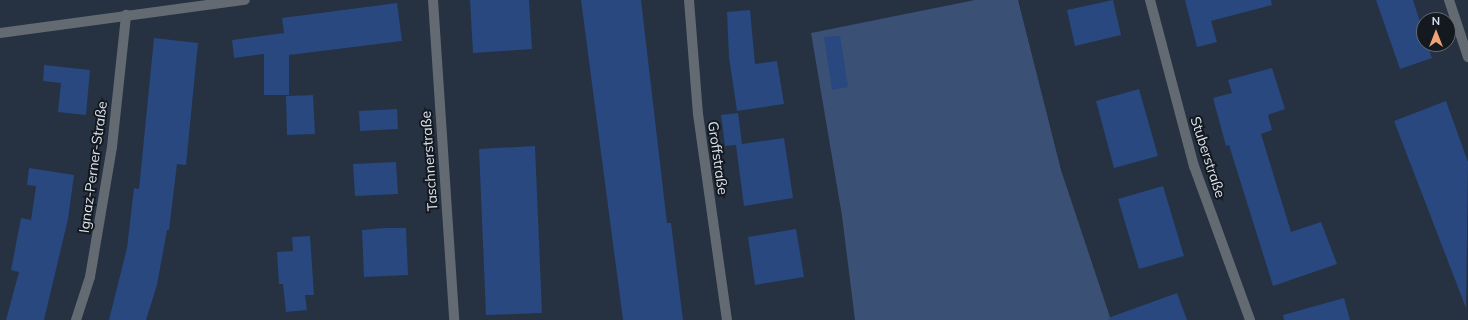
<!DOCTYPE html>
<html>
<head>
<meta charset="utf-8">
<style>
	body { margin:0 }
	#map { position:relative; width:1468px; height:320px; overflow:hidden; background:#263142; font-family:Mulish,sans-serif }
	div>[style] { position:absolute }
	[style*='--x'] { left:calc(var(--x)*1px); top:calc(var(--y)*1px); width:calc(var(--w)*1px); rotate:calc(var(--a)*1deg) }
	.green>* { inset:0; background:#3a5075 }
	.building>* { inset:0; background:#28487f }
	.minor>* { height:10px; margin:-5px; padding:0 5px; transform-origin:5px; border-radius:5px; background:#646a72 }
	span { translate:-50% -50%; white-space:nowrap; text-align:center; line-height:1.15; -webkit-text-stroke:4px #141920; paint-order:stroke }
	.street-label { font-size:14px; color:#dde4ef }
	.north { position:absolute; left:1416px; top:12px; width:40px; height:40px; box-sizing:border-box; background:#141920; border:1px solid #646a73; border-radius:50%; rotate:0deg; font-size:11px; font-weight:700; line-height:16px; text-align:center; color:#dde4ef }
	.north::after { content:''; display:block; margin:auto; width:14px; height:18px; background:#efa377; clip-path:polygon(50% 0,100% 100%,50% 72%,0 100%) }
</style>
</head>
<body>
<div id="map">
	<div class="green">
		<div style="clip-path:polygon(975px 0,1018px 0,1061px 170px,1111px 320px,855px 320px,842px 216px,811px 33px)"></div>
	</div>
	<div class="building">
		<div style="clip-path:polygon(470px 0,529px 0,532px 49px,473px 53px)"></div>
		<div style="clip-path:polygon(581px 0,641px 0,667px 223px,671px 223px,683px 320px,623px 320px)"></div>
		<div style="clip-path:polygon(1113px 0,1121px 35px,1075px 46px,1067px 10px)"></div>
		<div style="clip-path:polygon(1185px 0,1271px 0,1272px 5px,1211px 21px,1217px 42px,1197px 47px)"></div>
		<div style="clip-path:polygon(1376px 0,1413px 0,1424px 34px,1424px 44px,1427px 44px,1432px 58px,1400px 69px)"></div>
		<div style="clip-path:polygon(397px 3px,402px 41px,289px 55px,289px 95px,264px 95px,264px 54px,234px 58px,232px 40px,284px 33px,282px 18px)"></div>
		<div style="clip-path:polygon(750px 10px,755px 64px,777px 61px,784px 104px,737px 111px,729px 57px,727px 12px)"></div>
		<div style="clip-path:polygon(840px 36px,848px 87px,832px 90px,824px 37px)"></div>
		<div style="clip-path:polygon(154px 38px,198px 43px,186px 165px,177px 164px,169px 230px,167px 230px,157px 285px,146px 320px,109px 320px,127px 248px,134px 188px,139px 189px)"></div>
		<div style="clip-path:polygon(44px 65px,90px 70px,86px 115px,58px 112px,61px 83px,43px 81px)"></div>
		<div style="clip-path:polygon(1272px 68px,1285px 109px,1268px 115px,1272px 130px,1261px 134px,1291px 232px,1321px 222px,1337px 264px,1273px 286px,1229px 145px,1226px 146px,1213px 98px,1232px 93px,1228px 80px)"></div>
		<div style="clip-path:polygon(1139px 89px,1158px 156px,1114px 168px,1096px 101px)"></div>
		<div style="clip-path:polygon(313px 95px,315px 134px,287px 135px,286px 96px)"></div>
		<div style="clip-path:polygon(1446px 101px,1468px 162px,1466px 308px,1394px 121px)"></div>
		<div style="clip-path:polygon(397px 109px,398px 129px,360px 131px,359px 111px)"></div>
		<div style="clip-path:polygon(738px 113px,742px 144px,784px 138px,793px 198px,744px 206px,736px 145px,725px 146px,721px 115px)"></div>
		<div style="clip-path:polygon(535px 146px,542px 313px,486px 315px,479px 149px)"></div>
		<div style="clip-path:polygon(396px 162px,398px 194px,355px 196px,353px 164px)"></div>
		<div style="clip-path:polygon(29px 168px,74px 175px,68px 219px,44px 320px,6px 320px,19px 272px,11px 270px,21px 218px,31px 220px,36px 186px,27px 185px)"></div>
		<div style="clip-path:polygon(1163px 186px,1184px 256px,1139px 269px,1118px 199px)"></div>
		<div style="clip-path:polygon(385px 228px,406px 228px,408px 275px,364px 277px,362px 230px)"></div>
		<div style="clip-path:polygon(796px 229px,804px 277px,755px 285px,748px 237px)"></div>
		<div style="clip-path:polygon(310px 236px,314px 295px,305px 295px,307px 310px,286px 312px,283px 284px,279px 284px,277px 252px,293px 251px,292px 237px)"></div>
		<div style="clip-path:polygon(1177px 293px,1187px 320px,1109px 320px,1108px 318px)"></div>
		<div style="clip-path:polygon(1344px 298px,1350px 320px,1284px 320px,1283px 315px)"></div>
	</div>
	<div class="minor">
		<div style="--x:433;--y:0;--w:321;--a:86.2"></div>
		<div style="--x:689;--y:0;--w:114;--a:85.5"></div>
		<div style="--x:698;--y:114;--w:208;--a:82"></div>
		<div style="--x:1150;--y:0;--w:172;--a:75.2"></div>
		<div style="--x:1194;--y:166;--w:164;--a:70"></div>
		<div style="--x:1449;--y:0;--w:60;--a:71.6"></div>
		<div style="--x:0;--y:33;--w:247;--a:-7.7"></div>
		<div style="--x:76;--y:320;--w:45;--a:-72"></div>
		<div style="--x:90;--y:277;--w:132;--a:-80.4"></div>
		<div style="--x:112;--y:147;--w:133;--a:-83.9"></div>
	</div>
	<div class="street-label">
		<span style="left:1208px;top:157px;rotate:72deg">Stuberstraße</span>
		<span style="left:718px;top:158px;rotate:82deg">Groffstraße</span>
		<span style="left:429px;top:161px;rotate:-94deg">Taschnerstraße</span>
		<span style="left:93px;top:167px;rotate:-82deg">Ignaz-Perner-Straße</span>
	</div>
	<div class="north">N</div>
</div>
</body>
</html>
